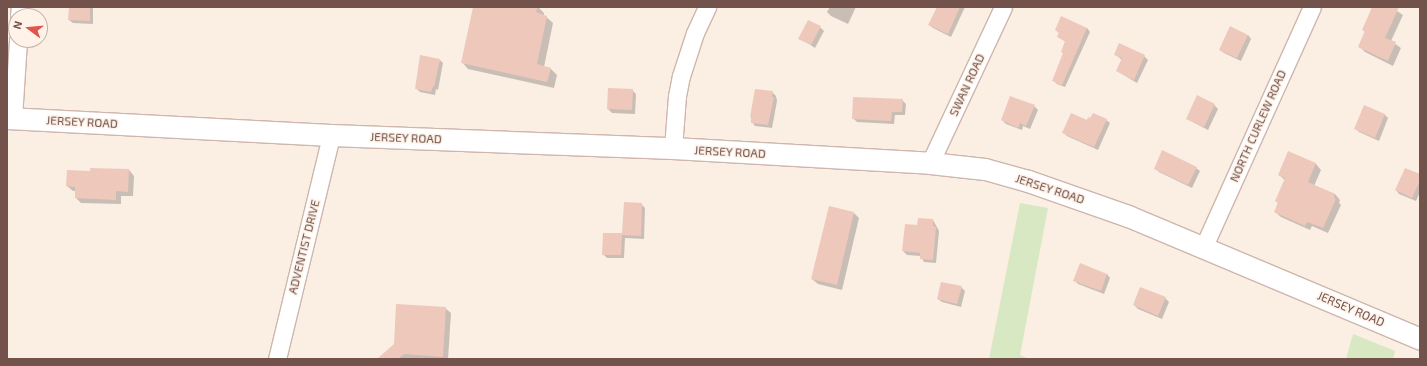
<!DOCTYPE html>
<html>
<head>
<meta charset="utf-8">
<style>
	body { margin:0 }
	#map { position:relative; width:1427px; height:366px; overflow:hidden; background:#fbeee3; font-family:"Exo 2",sans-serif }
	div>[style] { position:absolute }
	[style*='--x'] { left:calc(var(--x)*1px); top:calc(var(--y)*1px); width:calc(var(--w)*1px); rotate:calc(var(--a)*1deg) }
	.green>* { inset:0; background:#d7e8c2 }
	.shadow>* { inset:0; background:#0003 }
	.building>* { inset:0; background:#efc8bc }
	.roads { filter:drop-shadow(1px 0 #ceb6ad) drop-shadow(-1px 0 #ceb6ad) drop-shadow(0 1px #ceb6ad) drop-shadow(0 -1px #ceb6ad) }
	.minor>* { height:17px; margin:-8.5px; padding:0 8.5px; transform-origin:8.5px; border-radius:8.5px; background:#fff }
	.tertiary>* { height:21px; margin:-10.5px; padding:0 10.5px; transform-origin:10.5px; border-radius:10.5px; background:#fff }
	span { translate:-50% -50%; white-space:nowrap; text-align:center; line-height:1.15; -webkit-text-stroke:3px #fef2e9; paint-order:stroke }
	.street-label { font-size:12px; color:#72524a }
	.frame { position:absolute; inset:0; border:8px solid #72524a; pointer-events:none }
	.north { position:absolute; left:8px; top:8px; width:40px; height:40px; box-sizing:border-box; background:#fef2e9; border:1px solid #c6b2a9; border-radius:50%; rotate:286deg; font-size:11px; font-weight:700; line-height:16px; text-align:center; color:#72524a }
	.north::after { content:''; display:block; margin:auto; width:14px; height:18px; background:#e0564d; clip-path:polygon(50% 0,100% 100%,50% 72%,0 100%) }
</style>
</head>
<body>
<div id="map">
	<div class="green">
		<div style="clip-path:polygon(1020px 203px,1048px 208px,1020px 355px,1029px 359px,989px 359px)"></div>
		<div style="clip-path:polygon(1353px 334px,1395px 351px,1393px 359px,1346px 359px)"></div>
	</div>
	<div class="shadow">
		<div style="clip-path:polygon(70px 7px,93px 7px,93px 24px,73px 23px,69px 20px)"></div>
		<div style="clip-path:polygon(474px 7px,538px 7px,544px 13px,544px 15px,553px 23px,544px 67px,550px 68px,557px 75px,554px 88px,468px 69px,462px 62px)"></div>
		<div style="clip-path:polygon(830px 7px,856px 7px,848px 24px,831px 16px,827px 12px)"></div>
		<div style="clip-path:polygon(938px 7px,965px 7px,951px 37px,933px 28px,929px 25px)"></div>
		<div style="clip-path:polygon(1373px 7px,1391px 7px,1403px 15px,1391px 41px,1401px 48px,1393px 66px,1365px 52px,1359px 46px,1365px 32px,1363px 30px)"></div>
		<div style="clip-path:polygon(820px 27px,824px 31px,815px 48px,800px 38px)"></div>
		<div style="clip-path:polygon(1087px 28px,1090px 32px,1065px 87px,1057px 84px,1054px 81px,1064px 54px,1062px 52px,1066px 42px,1058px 37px,1059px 33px,1056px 30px)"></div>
		<div style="clip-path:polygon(1248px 35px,1251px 39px,1241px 61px,1224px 53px,1220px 50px)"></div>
		<div style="clip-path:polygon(1115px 54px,1144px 56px,1148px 60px,1137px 83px,1117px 71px,1122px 60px)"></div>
		<div style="clip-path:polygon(440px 60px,443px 63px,438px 90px,436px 89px,435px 95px,420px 92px,416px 88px)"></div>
		<div style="clip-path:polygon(632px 90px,636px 94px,635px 114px,612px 113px,608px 109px)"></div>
		<div style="clip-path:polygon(772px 92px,776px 96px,777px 101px,772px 128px,755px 126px,752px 122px,752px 118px)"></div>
		<div style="clip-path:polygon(902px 100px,906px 104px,905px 115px,895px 115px,894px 124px,857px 122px,853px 118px)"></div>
		<div style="clip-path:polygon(1214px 105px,1218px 109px,1208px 130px,1187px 119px)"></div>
		<div style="clip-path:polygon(1034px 106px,1038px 110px,1030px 129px,1023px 126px,1022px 130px,1006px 124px,1002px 120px)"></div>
		<div style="clip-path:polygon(1365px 106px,1385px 115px,1388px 118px,1379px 141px,1359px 132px,1355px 128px)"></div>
		<div style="clip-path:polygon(1106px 120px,1110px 123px,1098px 150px,1067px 136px,1063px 132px,1087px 121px)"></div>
		<div style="clip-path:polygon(1288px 153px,1316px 164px,1321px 170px,1314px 186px,1335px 194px,1340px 200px,1339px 203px,1341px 205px,1328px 233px,1312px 226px,1310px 230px,1281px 217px,1275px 212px,1285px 180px,1279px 175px)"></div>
		<div style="clip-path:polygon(1155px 168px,1196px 168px,1200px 171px,1192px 188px,1159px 172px)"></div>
		<div style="clip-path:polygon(129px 170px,134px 176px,133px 196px,121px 196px,121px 204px,81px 203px,76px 198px,76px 191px,73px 191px,67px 186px)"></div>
		<div style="clip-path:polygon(1420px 175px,1420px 192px,1416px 201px,1399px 194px,1396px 190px)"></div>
		<div style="clip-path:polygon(641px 204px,645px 208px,644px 239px,625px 238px,624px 258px,607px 258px,603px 254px,622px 234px)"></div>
		<div style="clip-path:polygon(854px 213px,859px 218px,842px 290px,818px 284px,812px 279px)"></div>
		<div style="clip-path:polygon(933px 220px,939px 231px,936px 263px,924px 262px,921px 256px,907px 255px,903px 251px,918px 227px)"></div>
		<div style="clip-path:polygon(1107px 274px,1110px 278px,1104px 294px,1078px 284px,1074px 280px)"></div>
		<div style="clip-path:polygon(961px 287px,965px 291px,961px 307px,942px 302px,938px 299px)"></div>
		<div style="clip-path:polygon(1165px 298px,1169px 302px,1162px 319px,1138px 309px,1134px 305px)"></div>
		<div style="clip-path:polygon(445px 308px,451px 313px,448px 359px,383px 359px)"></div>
	</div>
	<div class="building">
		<div style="clip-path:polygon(69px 7px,90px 7px,90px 21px,68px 20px)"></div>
		<div style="clip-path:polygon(473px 7px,538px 7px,536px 12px,547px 16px,537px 64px,551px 68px,547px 82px,461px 63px)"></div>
		<div style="clip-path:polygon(937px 7px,960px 7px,948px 34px,928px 25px)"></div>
		<div style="clip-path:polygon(1372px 7px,1399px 7px,1385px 38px,1396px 42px,1388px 61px,1358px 47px,1365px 31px,1362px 30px)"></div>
		<div style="clip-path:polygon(1061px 16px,1087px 28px,1062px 85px,1052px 81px,1063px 53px,1061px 52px,1065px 41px,1057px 37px,1059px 32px,1055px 30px)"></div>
		<div style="clip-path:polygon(808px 20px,821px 26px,811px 45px,798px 39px)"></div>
		<div style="clip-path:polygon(1230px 26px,1248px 35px,1237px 58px,1219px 50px)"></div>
		<div style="clip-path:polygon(1119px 43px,1145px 55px,1134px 80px,1116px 71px,1122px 58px,1114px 55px)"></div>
		<div style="clip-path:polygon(420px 55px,440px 59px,434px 87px,433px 86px,431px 92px,415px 89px)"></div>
		<div style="clip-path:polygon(608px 88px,633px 89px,632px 110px,607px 109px)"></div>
		<div style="clip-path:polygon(755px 89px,773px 91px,772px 97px,774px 97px,768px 125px,751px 123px,751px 117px,750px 117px)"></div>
		<div style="clip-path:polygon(1197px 95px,1215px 104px,1204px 127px,1186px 119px)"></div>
		<div style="clip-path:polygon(1010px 96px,1035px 105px,1026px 126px,1020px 123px,1018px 128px,1001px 120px)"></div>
		<div style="clip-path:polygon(853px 97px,903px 99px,902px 112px,892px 112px,891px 121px,852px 119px)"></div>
		<div style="clip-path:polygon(1364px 105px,1385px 114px,1375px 138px,1354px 129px)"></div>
		<div style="clip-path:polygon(1071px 113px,1087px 120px,1088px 117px,1090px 118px,1093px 113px,1107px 119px,1094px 147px,1062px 133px)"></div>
		<div style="clip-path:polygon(1162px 150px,1197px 167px,1188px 185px,1154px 169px)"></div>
		<div style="clip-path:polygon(1288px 151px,1316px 163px,1308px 182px,1335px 194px,1334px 198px,1336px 199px,1323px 228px,1307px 222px,1305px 226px,1274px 212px,1278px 203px,1275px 201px,1285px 178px,1278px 175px)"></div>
		<div style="clip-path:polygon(90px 168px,129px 169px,128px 192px,116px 191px,116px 200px,75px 198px,75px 187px,66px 186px,67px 170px,90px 171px)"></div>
		<div style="clip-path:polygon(1405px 168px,1420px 174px,1420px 181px,1412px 198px,1395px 190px)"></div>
		<div style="clip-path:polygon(624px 202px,642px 203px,641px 236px,622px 235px,621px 255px,602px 255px,603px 233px,622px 233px)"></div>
		<div style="clip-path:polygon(829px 206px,854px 212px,837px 285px,811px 279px)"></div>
		<div style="clip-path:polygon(918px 218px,933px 219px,933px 226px,936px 227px,933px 260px,920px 259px,920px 253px,902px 251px,905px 224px,917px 225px)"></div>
		<div style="clip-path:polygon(1080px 263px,1107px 274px,1101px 291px,1073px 281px)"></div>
		<div style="clip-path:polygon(941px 282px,962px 286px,957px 304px,937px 299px)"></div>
		<div style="clip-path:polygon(1140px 287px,1166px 297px,1158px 316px,1133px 305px)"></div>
		<div style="clip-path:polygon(396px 304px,446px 307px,443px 357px,404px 354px,398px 359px,377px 359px,394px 344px)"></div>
	</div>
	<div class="roads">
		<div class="minor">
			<div style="--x:19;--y:16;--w:9;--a:-84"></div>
			<div style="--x:13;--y:118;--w:78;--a:-86.3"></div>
			<div style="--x:673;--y:148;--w:52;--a:-85.6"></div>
			<div style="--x:677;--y:96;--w:20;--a:-79"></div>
			<div style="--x:681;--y:76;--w:45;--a:-72"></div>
			<div style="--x:695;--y:33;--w:29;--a:-65"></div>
			<div style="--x:930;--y:163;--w:172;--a:-64.9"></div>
			<div style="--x:1204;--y:246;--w:262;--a:-65.7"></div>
			<div style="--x:277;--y:359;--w:230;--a:-76.4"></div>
		</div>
		<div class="tertiary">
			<div style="--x:7;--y:118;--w:324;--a:3"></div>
			<div style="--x:331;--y:135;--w:342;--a:2.2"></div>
			<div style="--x:673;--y:148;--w:257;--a:3.3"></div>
			<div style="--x:930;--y:163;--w:55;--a:6.2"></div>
			<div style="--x:985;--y:169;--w:45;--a:15.6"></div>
			<div style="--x:1028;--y:181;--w:106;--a:19.3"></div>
			<div style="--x:1128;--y:216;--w:317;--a:22.8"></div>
		</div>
	</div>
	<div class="street-label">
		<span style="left:967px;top:85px;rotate:-65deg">SWAN ROAD</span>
		<span style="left:82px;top:122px;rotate:3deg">JERSEY ROAD</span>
		<span style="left:1258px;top:126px;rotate:-66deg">NORTH CURLEW ROAD</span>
		<span style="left:406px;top:138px;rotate:2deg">JERSEY ROAD</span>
		<span style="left:730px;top:152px;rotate:3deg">JERSEY ROAD</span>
		<span style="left:1050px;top:189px;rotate:18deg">JERSEY ROAD</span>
		<span style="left:304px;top:247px;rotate:-76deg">ADVENTIST DRIVE</span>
		<span style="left:1351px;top:309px;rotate:23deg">JERSEY ROAD</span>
	</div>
	<div class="frame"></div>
	<div class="north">N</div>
</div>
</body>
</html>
